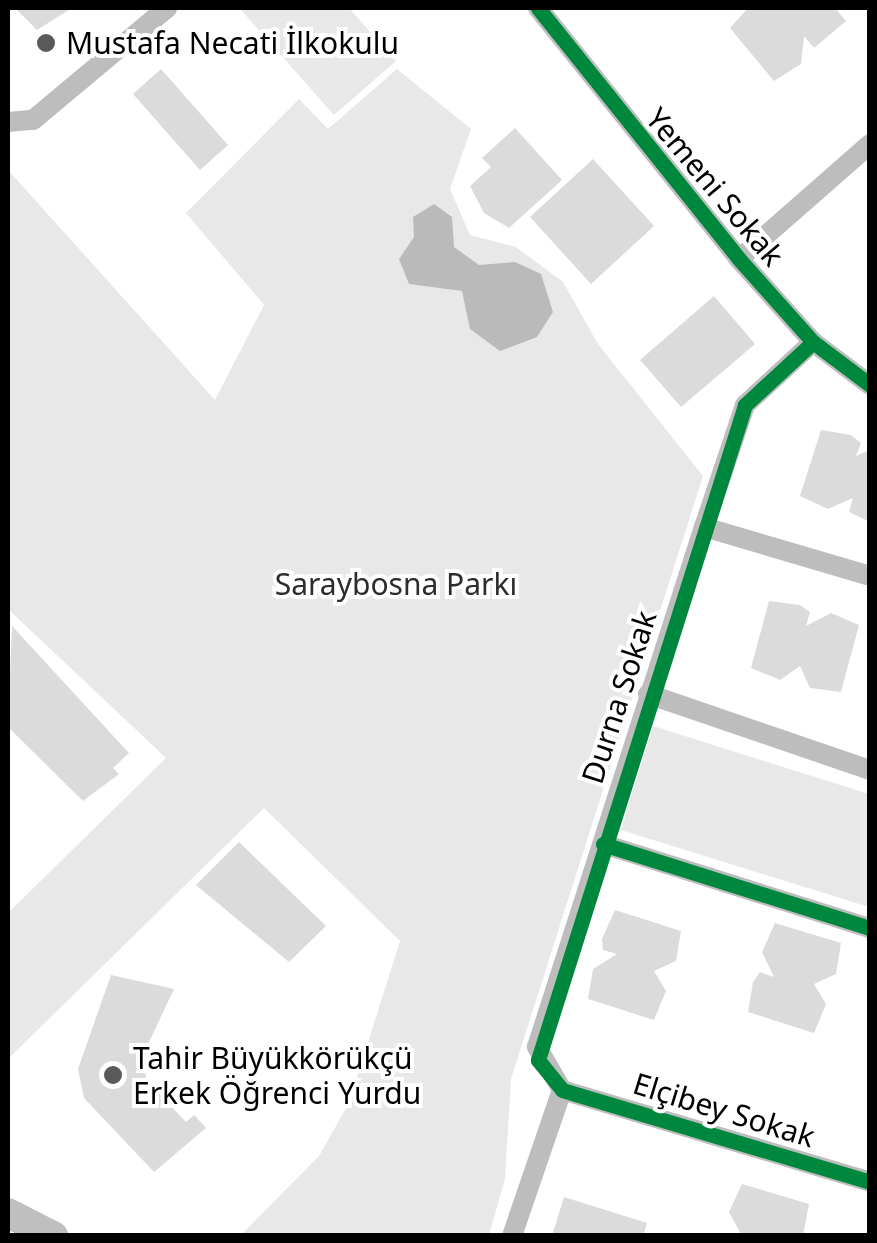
<!DOCTYPE html>
<html>
<head>
<meta charset="utf-8">
<style>
	body { margin:0 }
	#map { position:relative; width:877px; height:1243px; overflow:hidden; background:#fff; font-family:"Noto Sans",sans-serif }
	div>[style] { position:absolute }
	[style*='--x'] { left:calc(var(--x)*1px); top:calc(var(--y)*1px); width:calc(var(--w)*1px); rotate:calc(var(--a)*1deg) }
	.green>* { inset:0; background:#e8e8e8 }
	.water>* { inset:0; background:#bababa }
	.building>* { inset:0; background:#dbdbdb }
	.street>* { height:20px; margin:-10px; padding:0 10px; transform-origin:10px; border-radius:10px; background:#bdbdbd }
	.secondary>* { height:30px; margin:-15px; padding:0 15px; transform-origin:15px; border-radius:15px; background:#bfbfbf }
	.cycleway>* { height:15px; margin:-7.5px; padding:0 7.5px; transform-origin:7.5px; border-radius:7.5px; background:#00873e }
	.dots>* { width:28px; height:28px; translate:-50% -50%; box-sizing:border-box; border:5px solid #fff; border-radius:50% }
	span { translate:-50% -50%; white-space:nowrap; text-align:center; line-height:1.15; -webkit-text-stroke:8px #fff; paint-order:stroke }
	.poi-label { font-size:30px; color:#000 }
	.left { translate:0 -50%; text-align:left }
	.street-label { font-size:30px; color:#000 }
	.park-label { font-size:30px; color:#2c2c2c }
	.frame { position:absolute; inset:0; border:10px solid #000; pointer-events:none }
</style>
</head>
<body>
<div id="map">
	<div class="green">
		<div style="clip-path:polygon(349px 8px,396px 61px,334px 115px,241px 10px)"></div>
		<div style="clip-path:polygon(397px 69px,471px 129px,450px 189px,470px 235px,516px 247px,563px 282px,598px 344px,703px 476px,511px 1079px,505px 1179px,489px 1235px,241px 1235px,319px 1156px,349px 1103px,400px 941px,264px 808px,8px 1059px,8px 913px,166px 758px,8px 609px,8px 170px,215px 400px,264px 305px,186px 213px,299px 99px,328px 129px)"></div>
		<div style="clip-path:polygon(653px 726px,869px 794px,869px 907px,621px 830px)"></div>
	</div>
	<div class="water">
		<div style="clip-path:polygon(434px 204px,452px 217px,454px 247px,479px 265px,515px 262px,541px 274px,553px 312px,537px 337px,500px 351px,470px 329px,462px 291px,409px 284px,399px 259px,414px 237px,413px 217px)"></div>
	</div>
	<div class="building">
		<div style="clip-path:polygon(15px 8px,72px 8px,37px 30px)"></div>
		<div style="clip-path:polygon(748px 8px,835px 8px,846px 21px,814px 48px,804px 36px,801px 64px,774px 81px,730px 28px)"></div>
		<div style="clip-path:polygon(161px 69px,228px 145px,200px 170px,133px 94px)"></div>
		<div style="clip-path:polygon(515px 128px,562px 180px,509px 228px,484px 213px,470px 186px,491px 167px,482px 158px)"></div>
		<div style="clip-path:polygon(593px 159px,654px 226px,591px 284px,530px 217px)"></div>
		<div style="clip-path:polygon(714px 296px,755px 344px,681px 407px,640px 360px)"></div>
		<div style="clip-path:polygon(821px 430px,851px 435px,861px 443px,856px 456px,870px 450px,870px 522px,849px 512px,853px 498px,828px 509px,800px 496px)"></div>
		<div style="clip-path:polygon(769px 601px,800px 605px,810px 612px,806px 626px,831px 613px,859px 625px,841px 692px,810px 688px,800px 666px,780px 680px,751px 668px)"></div>
		<div style="clip-path:polygon(12px 626px,129px 753px,113px 768px,119px 774px,83px 801px,8px 727px)"></div>
		<div style="clip-path:polygon(239px 842px,326px 926px,289px 962px,196px 885px)"></div>
		<div style="clip-path:polygon(615px 910px,681px 931px,676px 961px,654px 971px,666px 991px,654px 1020px,588px 999px,593px 969px,617px 954px,603px 950px,602px 939px)"></div>
		<div style="clip-path:polygon(775px 923px,841px 943px,836px 974px,814px 984px,826px 1004px,814px 1033px,748px 1012px,753px 982px,760px 972px,774px 977px,762px 952px)"></div>
		<div style="clip-path:polygon(111px 975px,174px 989px,142px 1057px,147px 1081px,186px 1122px,194px 1115px,206px 1128px,154px 1172px,84px 1098px,78px 1069px)"></div>
		<div style="clip-path:polygon(742px 1184px,809px 1204px,803px 1235px,742px 1236px,729px 1212px)"></div>
		<div style="clip-path:polygon(564px 1197px,647px 1223px,643px 1236px,552px 1236px)"></div>
	</div>
	<div class="street">
		<div style="--x:538;--y:8;--w:322;--a:51.3"></div>
		<div style="--x:739;--y:259;--w:111;--a:48.3"></div>
		<div style="--x:813;--y:342;--w:71;--a:37"></div>
		<div style="--x:8;--y:122;--w:25;--a:-5"></div>
		<div style="--x:33;--y:120;--w:175;--a:-39.9"></div>
		<div style="--x:739;--y:259;--w:174;--a:-41.3"></div>
		<div style="--x:704;--y:527;--w:173;--a:16.4"></div>
		<div style="--x:648;--y:694;--w:235;--a:18.9"></div>
		<div style="--x:603;--y:844;--w:280;--a:17.5"></div>
		<div style="--x:562;--y:1090;--w:50;--a:-120.2"></div>
		<div style="--x:537;--y:1047;--w:546;--a:-72.2"></div>
		<div style="--x:704;--y:527;--w:129;--a:-71.4"></div>
		<div style="--x:745;--y:405;--w:93;--a:-42.8"></div>
		<div style="--x:562;--y:1090;--w:321;--a:16.6"></div>
		<div style="--x:512;--y:1236;--w:154;--a:-71.1"></div>
	</div>
	<div class="secondary">
		<div style="--x:8;--y:1213;--w:51;--a:27.1"></div>
	</div>
	<div class="cycleway">
		<div style="--x:538;--y:8;--w:322;--a:51.3"></div>
		<div style="--x:739;--y:259;--w:111;--a:48.3"></div>
		<div style="--x:813;--y:342;--w:71;--a:37"></div>
		<div style="--x:813;--y:342;--w:93;--a:137.2"></div>
		<div style="--x:745;--y:405;--w:687;--a:107.54"></div>
		<div style="--x:538;--y:1060;--w:38;--a:51"></div>
		<div style="--x:562;--y:1090;--w:321;--a:16.6"></div>
		<div style="--x:603;--y:844;--w:280;--a:17.5"></div>
	</div>
	<div class="dots">
		<div style="left:46px;top:43px;background:#595959"></div>
		<div style="left:113px;top:1075px;background:#595959"></div>
	</div>
	<div class="poi-label">
		<span class="left" style="left:66px;top:43px">Mustafa Necati İlkokulu</span>
		<span class="left" style="left:133px;top:1075px">Tahir Büyükkörükçü<br>Erkek Öğrenci Yurdu</span>
	</div>
	<div class="street-label">
		<span style="left:715px;top:187px;rotate:50deg">Yemeni Sokak</span>
		<span style="left:619px;top:697px;rotate:-72deg">Durna Sokak</span>
		<span style="left:724px;top:1110px;rotate:17deg">Elçibey Sokak</span>
	</div>
	<div class="park-label">
		<span style="left:396px;top:584px">Saraybosna Parkı</span>
	</div>
	<div class="frame"></div>
</div>
</body>
</html>
